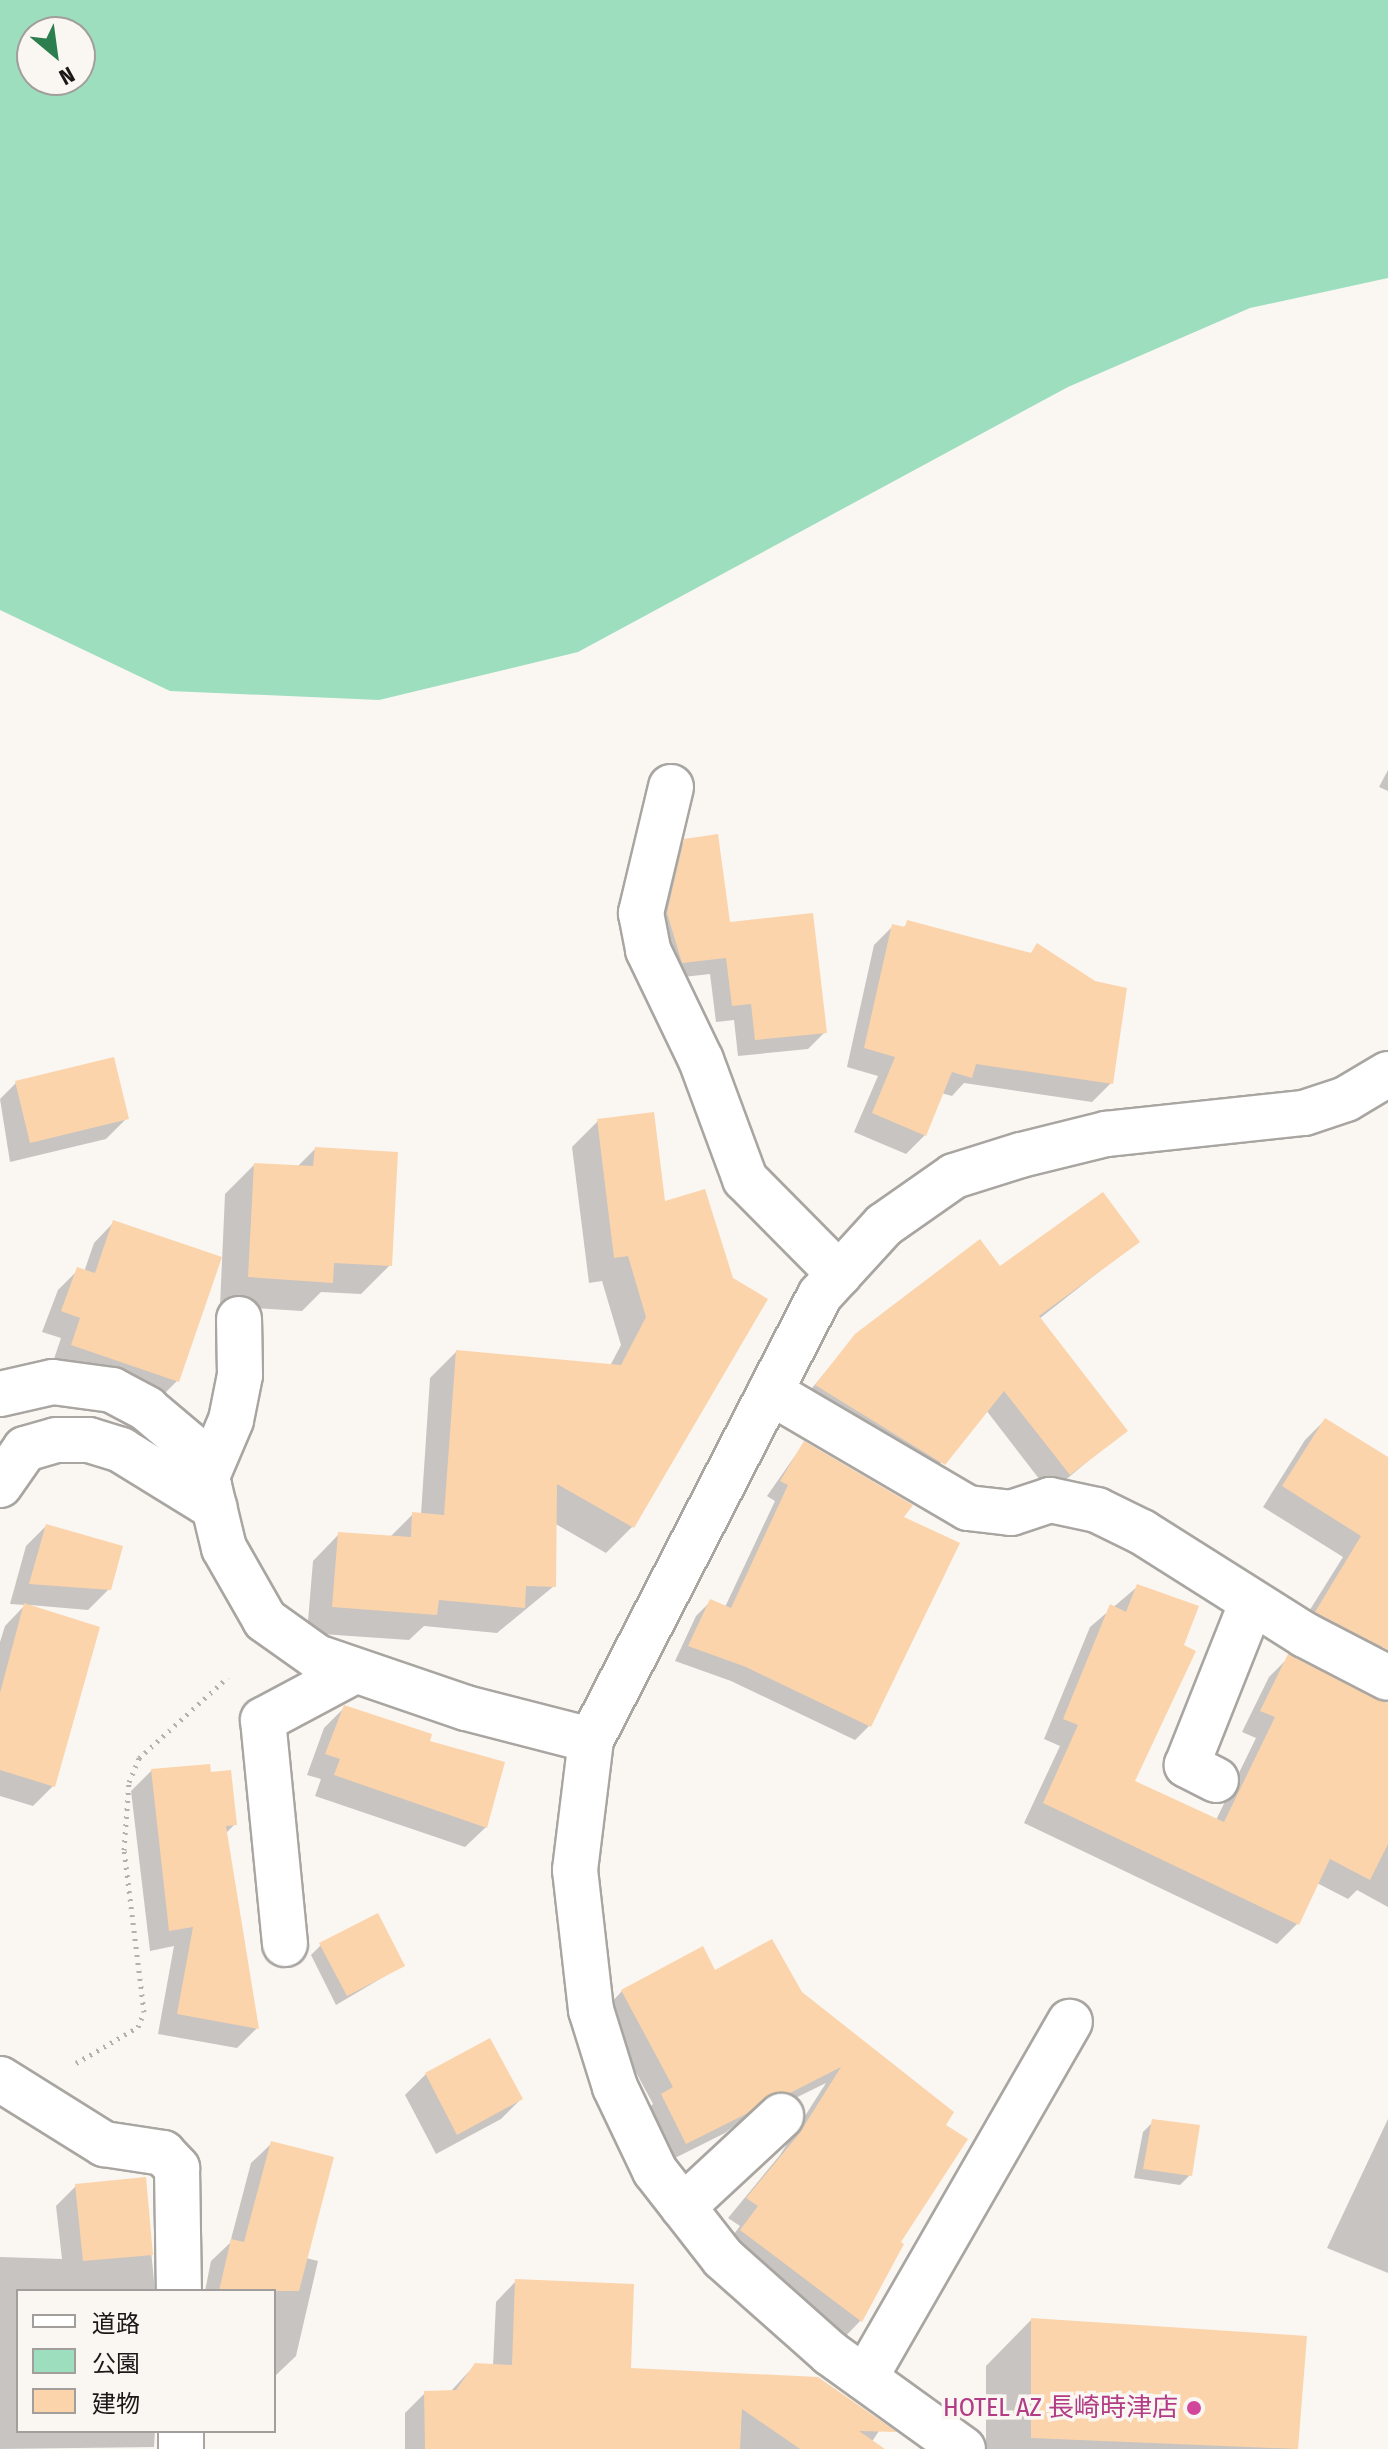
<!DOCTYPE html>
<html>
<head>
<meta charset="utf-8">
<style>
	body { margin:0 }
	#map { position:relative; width:1388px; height:2449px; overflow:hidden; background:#faf6f2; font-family:"Fira Sans Condensed","Noto Sans JP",sans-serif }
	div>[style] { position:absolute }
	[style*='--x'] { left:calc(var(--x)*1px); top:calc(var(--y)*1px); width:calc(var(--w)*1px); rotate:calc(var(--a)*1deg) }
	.green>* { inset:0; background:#9ddebf }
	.shadow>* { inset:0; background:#0003 }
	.building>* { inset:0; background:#fcd4ab }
	.path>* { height:5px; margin-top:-2.5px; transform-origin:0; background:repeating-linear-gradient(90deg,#b3b0ad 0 2px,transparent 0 8px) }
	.roads { filter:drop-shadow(2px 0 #a9a6a2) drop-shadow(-2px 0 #a9a6a2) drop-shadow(0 2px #a9a6a2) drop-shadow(0 -2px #a9a6a2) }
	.minor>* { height:44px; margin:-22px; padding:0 22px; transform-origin:22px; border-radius:22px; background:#fff }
	.dots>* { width:22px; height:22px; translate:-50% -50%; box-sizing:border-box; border:4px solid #faf6f2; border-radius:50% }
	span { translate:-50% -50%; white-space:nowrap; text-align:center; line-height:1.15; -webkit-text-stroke:7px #faf6f2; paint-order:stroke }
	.hotel-label { font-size:26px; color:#b23c85 }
	.right { translate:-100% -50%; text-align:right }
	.legend { position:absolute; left:16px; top:2289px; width:260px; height:144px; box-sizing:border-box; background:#faf6f2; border:2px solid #a19e9b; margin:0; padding:10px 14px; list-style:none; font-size:24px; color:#1b1918 }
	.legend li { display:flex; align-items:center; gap:16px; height:40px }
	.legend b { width:40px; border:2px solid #a19e9b }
	.north { position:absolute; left:16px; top:16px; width:80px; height:80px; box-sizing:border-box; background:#faf6f2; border:2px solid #a19e9b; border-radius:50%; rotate:151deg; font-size:22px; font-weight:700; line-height:32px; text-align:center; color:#1b1918 }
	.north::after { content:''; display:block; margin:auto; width:28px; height:36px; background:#2d7e4f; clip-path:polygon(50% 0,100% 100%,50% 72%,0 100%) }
</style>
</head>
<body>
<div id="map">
	<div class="green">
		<div style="clip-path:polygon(evenodd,0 0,1388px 0,1388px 278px,1250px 308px,1068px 387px,578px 652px,379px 700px,170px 691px,0 610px,0 0,32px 32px,80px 32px,80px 80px,32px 80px,32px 32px)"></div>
	</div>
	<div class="shadow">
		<div style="clip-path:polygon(1388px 770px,1388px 791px,1379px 787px)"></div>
		<div style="clip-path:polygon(685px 841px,728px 925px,825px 1032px,808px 1049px,738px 1056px,734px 1020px,716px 1022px,710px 974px,665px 979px,651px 931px,668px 858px)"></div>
		<div style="clip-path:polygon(908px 923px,1029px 955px,1038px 946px,1111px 1083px,1092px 1102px,964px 1083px,952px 1096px,941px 1093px,925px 1135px,906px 1154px,854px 1132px,878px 1076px,847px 1067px,874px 945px,893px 926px,902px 929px)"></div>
		<div style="clip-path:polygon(16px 1083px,127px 1118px,106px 1139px,10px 1162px,0 1099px)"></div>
		<div style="clip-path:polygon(598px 1121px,731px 1279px,632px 1527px,606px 1553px,554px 1523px,554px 1586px,497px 1633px,424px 1626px,409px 1640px,307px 1633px,313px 1561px,339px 1534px,389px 1538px,413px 1514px,421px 1514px,430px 1378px,456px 1352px,610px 1366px,621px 1345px,602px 1281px,589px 1283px,572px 1147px)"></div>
		<div style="clip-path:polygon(315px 1149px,390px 1265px,361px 1294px,321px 1292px,302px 1311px,220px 1306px,225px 1194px,254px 1165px,297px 1167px)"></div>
		<div style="clip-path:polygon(114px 1222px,177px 1381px,157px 1401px,52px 1365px,61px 1338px,42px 1332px,58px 1290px,78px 1270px,84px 1272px,94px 1243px)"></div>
		<div style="clip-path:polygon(1137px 1242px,1039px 1319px,1125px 1430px,1050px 1493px,986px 1410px,924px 1483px,798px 1405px,856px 1335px,1000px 1269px)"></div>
		<div style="clip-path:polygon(1325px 1420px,1388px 1460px,1388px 1640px,1363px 1667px,1296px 1632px,1343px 1557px,1263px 1507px,1305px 1440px)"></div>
		<div style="clip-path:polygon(804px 1443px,900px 1518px,869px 1726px,855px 1740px,731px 1681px,675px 1661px,696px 1616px,711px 1601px,725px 1607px,775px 1501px,767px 1496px)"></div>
		<div style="clip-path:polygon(46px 1526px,109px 1589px,88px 1610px,30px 1605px,53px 1786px,33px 1806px,0 1796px,0 1642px,5px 1626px,25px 1605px,10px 1604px,26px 1546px)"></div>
		<div style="clip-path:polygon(1137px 1587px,1132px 1782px,1216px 1820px,1256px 1738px,1242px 1732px,1269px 1677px,1289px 1657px,1388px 1712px,1388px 1907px,1357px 1890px,1348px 1899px,1317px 1883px,1297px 1924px,1277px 1944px,1024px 1823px,1060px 1746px,1044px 1739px,1090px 1627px)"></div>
		<div style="clip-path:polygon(344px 1708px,427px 1742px,486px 1827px,465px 1847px,315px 1796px,321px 1779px,307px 1775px,324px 1728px)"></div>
		<div style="clip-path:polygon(152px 1770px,209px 1775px,235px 1824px,225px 1834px,257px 2028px,237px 2048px,158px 2034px,174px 1946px,150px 1951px,131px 1791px)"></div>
		<div style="clip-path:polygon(321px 1945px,402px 1966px,336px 2005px,311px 1955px)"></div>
		<div style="clip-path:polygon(715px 1973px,801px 1994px,944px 2126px,861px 2320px,842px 2340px,722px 2250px,740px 2226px,728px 2218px,780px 2155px,826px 2083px,769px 2111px,754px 2110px,725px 2133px,667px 2162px,642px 2115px,653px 2104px,603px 2011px,622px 1991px)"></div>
		<div style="clip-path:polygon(426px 2074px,521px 2099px,501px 2119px,436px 2154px,405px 2095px)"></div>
		<div style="clip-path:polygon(1388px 2119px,1388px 2273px,1327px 2248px)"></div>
		<div style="clip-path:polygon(1153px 2122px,1190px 2175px,1180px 2185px,1134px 2178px,1143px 2132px)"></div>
		<div style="clip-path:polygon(272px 2143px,306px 2258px,318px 2261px,296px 2356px,275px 2376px,274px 2291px,205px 2291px,211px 2261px,230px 2243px,251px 2163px)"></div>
		<div style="clip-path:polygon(144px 2179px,155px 2291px,18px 2291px,18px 2431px,155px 2431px,154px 2447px,0 2449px,0 2257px,62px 2259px,56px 2206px,76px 2186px)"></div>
		<div style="clip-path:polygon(516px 2281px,629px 2370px,883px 2425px,867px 2449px,405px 2449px,405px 2413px,425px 2393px,450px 2392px,475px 2365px,493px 2366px,496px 2302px)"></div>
		<div style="clip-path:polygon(1031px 2320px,1296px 2449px,986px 2449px,986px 2366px)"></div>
	</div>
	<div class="building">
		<div style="clip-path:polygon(718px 834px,730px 922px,813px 913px,827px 1033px,755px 1040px,751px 1004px,732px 1006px,726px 958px,682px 963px,667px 913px,684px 839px)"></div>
		<div style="clip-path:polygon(907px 920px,1031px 953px,1037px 943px,1095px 981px,1127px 988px,1113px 1084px,976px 1064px,972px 1078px,952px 1072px,926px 1136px,872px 1113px,895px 1057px,864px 1048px,892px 924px,905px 927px)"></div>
		<div style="clip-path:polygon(114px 1057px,129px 1119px,30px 1143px,15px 1081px)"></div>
		<div style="clip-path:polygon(654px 1112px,665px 1201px,705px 1189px,733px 1278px,768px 1299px,634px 1528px,557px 1484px,556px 1587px,526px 1586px,525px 1608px,439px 1600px,437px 1615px,332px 1607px,338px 1532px,411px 1537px,412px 1512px,444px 1515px,456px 1350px,621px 1365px,646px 1317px,628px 1256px,614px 1258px,597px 1119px)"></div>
		<div style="clip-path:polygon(315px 1147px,398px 1152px,392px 1266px,334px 1263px,333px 1283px,248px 1277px,254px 1163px,313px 1166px)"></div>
		<div style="clip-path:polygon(1103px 1192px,1140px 1242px,1039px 1316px,1128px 1431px,1070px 1475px,1004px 1391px,945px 1465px,815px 1385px,855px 1334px,980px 1239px,1000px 1266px)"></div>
		<div style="clip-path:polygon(113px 1220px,222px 1257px,179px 1382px,71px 1345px,80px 1318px,61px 1311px,77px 1267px,95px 1273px)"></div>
		<div style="clip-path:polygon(1325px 1418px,1388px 1457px,1388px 1650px,1315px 1612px,1361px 1536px,1282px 1486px)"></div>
		<div style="clip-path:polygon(804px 1441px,913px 1505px,904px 1517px,960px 1543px,871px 1727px,746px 1667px,688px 1646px,710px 1599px,731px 1608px,788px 1485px,780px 1481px)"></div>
		<div style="clip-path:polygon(46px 1524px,123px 1546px,111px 1590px,29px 1584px)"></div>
		<div style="clip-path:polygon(1137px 1584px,1199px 1606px,1184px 1645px,1196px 1651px,1135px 1781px,1224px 1822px,1275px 1717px,1260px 1711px,1288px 1654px,1388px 1703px,1388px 1844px,1370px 1880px,1330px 1859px,1299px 1925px,1043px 1803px,1078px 1725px,1063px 1719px,1110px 1604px,1126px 1612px)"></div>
		<div style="clip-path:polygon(24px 1603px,100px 1627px,55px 1787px,0 1770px,0 1693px)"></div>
		<div style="clip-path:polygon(344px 1705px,432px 1734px,430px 1741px,505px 1762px,487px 1828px,334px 1775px,340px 1759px,325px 1754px)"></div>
		<div style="clip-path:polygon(210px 1764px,211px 1772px,231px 1770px,237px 1825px,226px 1826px,259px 2029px,177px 2014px,193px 1927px,169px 1931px,151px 1769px)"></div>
		<div style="clip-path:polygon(378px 1913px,405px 1966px,347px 1996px,319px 1943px)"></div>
		<div style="clip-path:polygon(772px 1939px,802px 1992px,954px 2112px,946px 2125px,968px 2139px,901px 2242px,904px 2244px,862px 2322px,740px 2230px,758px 2206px,746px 2198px,799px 2134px,841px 2067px,790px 2093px,775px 2092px,746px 2114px,686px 2144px,661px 2094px,673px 2087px,621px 1990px,703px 1946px,715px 1970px)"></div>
		<div style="clip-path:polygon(490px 2038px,523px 2099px,457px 2135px,425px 2073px)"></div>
		<div style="clip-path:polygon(1152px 2119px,1200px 2125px,1192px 2176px,1143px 2169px)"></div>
		<div style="clip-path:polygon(271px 2141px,334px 2157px,299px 2291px,219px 2291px,231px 2239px,244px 2242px)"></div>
		<div style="clip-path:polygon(146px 2177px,153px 2255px,83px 2261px,75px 2184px)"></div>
		<div style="clip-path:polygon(515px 2279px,634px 2284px,631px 2368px,818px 2377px,897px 2432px,859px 2431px,885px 2449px,800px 2449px,742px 2409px,740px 2449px,425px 2449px,424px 2391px,456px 2390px,475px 2363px,512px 2365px)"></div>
		<div style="clip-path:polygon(1031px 2318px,1307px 2336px,1298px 2449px,1031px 2438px)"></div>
	</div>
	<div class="path">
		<div style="--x:76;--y:2063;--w:72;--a:-30.1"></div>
		<div style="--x:138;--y:2027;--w:16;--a:-68"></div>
		<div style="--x:144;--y:2012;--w:163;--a:-97"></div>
		<div style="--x:124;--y:1850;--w:68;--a:-85.8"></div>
		<div style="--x:129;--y:1782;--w:26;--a:-67"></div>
		<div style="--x:139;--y:1758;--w:120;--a:-42.3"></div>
	</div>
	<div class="roads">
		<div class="minor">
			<div style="--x:671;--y:787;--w:130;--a:103.4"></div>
			<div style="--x:641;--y:913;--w:38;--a:79"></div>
			<div style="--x:648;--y:950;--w:122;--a:64.3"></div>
			<div style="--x:701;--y:1060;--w:127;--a:69.7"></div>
			<div style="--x:745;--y:1179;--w:134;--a:45.3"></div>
			<div style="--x:770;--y:1392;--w:229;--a:30.4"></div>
			<div style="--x:968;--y:1508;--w:43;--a:6.6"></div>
			<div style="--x:1011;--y:1513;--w:41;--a:-18.4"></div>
			<div style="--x:1050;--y:1500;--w:48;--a:12"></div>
			<div style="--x:1097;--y:1510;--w:50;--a:26.1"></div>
			<div style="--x:1142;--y:1532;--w:193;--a:32.3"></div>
			<div style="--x:1305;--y:1635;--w:93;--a:27.4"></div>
			<div style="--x:0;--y:1394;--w:54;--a:-12.8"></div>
			<div style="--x:53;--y:1382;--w:60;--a:7.7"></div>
			<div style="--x:112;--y:1390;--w:40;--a:28"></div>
			<div style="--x:147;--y:1409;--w:59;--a:40.2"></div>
			<div style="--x:192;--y:1447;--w:43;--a:66.4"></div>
			<div style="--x:209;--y:1486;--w:64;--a:76.4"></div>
			<div style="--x:224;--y:1548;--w:83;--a:60.3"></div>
			<div style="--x:265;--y:1620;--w:64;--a:35.4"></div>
			<div style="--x:317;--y:1657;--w:157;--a:18.9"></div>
			<div style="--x:466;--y:1708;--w:129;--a:14.4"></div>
			<div style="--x:206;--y:1479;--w:64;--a:-67"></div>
			<div style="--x:231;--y:1420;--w:46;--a:-78.7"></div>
			<div style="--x:240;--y:1375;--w:56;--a:-91"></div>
			<div style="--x:0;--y:1485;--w:44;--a:-55.2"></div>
			<div style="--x:25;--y:1449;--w:32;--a:-16"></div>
			<div style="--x:56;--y:1440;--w:33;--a:0"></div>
			<div style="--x:89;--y:1440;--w:34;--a:17"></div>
			<div style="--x:121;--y:1450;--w:110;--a:31.7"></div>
			<div style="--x:1216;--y:1780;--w:33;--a:-153"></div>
			<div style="--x:1187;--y:1765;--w:175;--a:-68.3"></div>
			<div style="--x:285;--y:1944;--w:225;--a:-95.6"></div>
			<div style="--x:263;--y:1720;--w:102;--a:-28.1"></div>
			<div style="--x:0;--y:2079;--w:123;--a:32"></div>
			<div style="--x:104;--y:2144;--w:60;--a:8.7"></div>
			<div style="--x:163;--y:2153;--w:21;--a:47"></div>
			<div style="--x:177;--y:2168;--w:123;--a:89.1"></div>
			<div style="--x:683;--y:2207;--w:134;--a:-42.9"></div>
			<div style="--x:865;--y:2378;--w:411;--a:-60.1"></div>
			<div style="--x:181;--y:2431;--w:18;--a:90"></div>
			<div style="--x:963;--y:2449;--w:164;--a:-144.2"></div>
			<div style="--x:830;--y:2353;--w:143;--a:-138.4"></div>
			<div style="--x:723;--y:2258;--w:110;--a:-128"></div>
			<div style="--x:655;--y:2171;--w:93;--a:-115.5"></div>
			<div style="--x:615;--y:2087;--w:81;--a:-107.3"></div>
			<div style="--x:591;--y:2010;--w:141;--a:-96.5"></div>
			<div style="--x:575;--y:1870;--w:131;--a:-83"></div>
			<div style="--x:591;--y:1740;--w:500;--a:-62.77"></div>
			<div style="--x:820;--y:1295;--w:95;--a:-47.6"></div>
			<div style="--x:884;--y:1225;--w:85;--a:-35"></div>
			<div style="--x:954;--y:1176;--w:70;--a:-17.4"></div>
			<div style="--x:1021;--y:1155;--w:88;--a:-13.9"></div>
			<div style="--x:1106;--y:1134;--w:199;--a:-6.1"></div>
			<div style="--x:1304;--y:1113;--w:44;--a:-18.4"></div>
			<div style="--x:1346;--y:1099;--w:49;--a:-30.8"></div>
		</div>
	</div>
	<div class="dots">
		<div style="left:1194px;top:2408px;background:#d1479c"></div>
	</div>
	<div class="hotel-label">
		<span class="right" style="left:1178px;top:2408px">HOTEL AZ 長崎時津店</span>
	</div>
	<ul class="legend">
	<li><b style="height:10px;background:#fff"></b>道路</li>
	<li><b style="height:22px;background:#9ddebf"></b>公園</li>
	<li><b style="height:22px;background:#fcd4ab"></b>建物</li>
	</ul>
	<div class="north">N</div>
</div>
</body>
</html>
